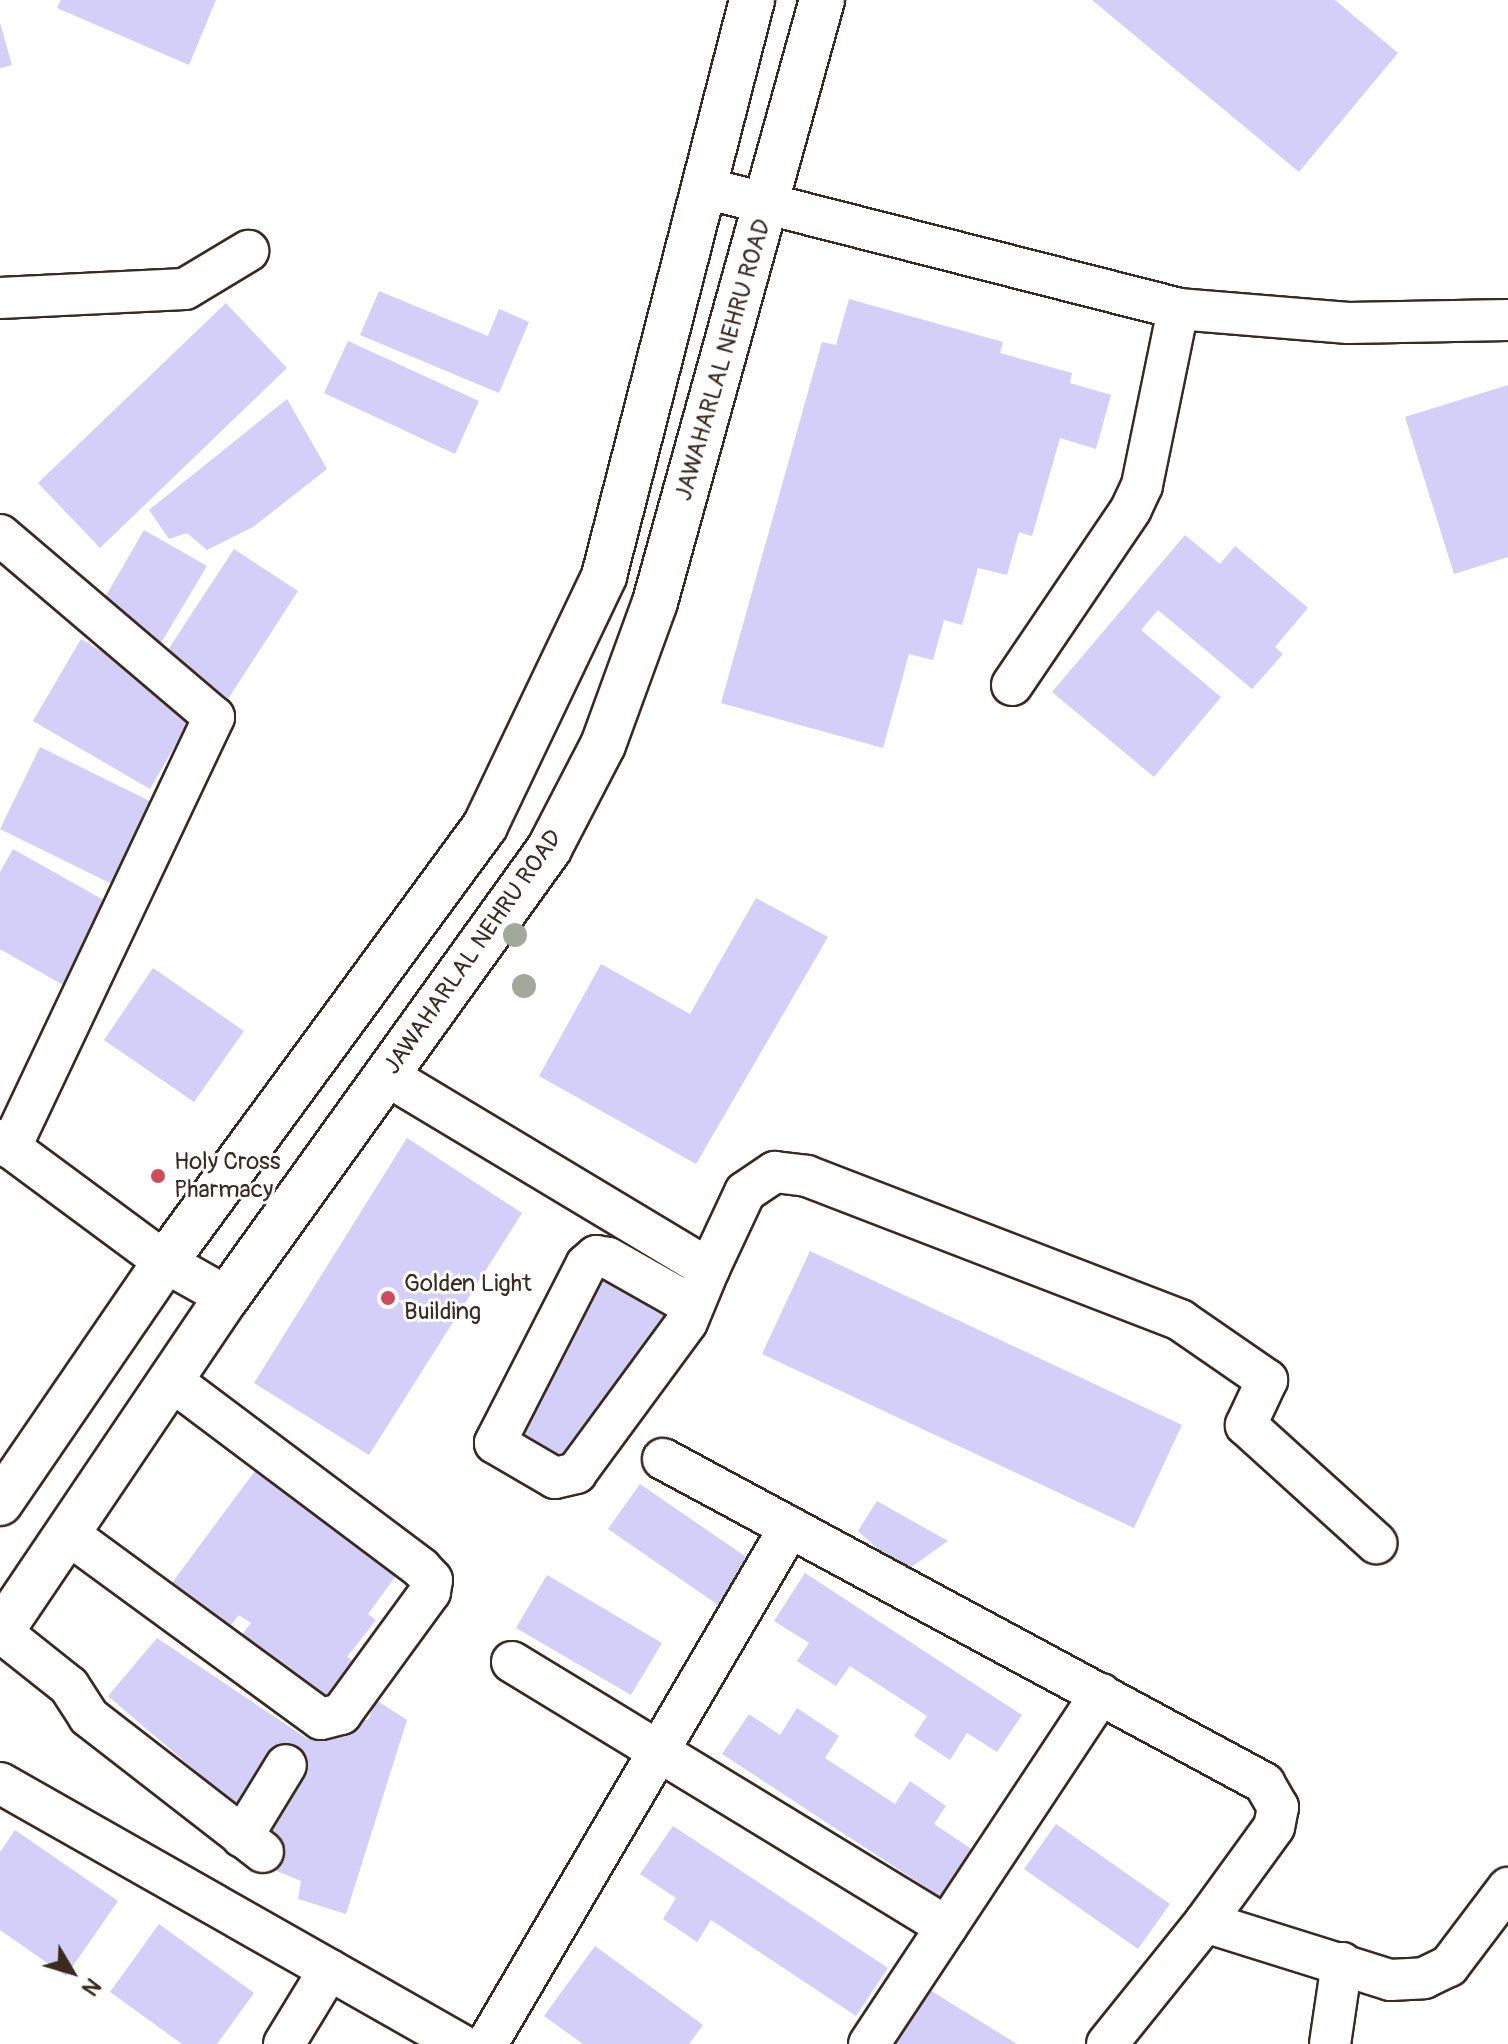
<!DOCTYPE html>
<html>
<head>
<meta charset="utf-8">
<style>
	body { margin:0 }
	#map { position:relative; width:1508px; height:2044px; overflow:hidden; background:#fff; font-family:Pangolin,sans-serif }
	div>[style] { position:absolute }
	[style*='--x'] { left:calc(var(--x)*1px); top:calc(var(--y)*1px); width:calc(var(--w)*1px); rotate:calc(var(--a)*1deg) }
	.building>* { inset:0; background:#d3cff8 }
	.roads { filter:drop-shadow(2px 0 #3b2a1e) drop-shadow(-2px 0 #3b2a1e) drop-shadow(0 2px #3b2a1e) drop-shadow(0 -2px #3b2a1e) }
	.minor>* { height:40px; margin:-20px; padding:0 20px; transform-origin:20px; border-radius:20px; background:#fff }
	.secondary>* { height:44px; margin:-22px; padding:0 22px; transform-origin:22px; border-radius:22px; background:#fff }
	.trees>* { width:24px; height:24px; margin:-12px; border-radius:50%; background:#a2a89a }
	.dots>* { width:22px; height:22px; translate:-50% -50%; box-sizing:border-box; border:4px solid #fff; border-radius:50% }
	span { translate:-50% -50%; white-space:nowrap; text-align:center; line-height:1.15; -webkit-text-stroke:6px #fff; paint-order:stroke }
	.street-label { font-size:24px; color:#3b2a1e }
	.poi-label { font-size:24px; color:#3b2a1e }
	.left { translate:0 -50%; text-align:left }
	.north { position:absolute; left:32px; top:1932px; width:80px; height:80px; -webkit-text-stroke:6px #fff; paint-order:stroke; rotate:128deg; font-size:22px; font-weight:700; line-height:32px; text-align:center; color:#3b2a1e }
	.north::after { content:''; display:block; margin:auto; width:28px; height:36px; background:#3b2a1e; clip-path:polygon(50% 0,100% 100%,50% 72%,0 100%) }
</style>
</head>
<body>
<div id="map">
	<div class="building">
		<div style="clip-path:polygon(61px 0,216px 0,189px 65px,57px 8px)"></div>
		<div style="clip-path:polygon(1092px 0,1335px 0,1398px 53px,1299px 172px)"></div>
		<div style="clip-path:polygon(0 23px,12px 65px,0 68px)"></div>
		<div style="clip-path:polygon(379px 291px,488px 336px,499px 309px,529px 322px,499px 393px,360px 335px)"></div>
		<div style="clip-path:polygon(849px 299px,1003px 342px,1000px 353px,1072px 373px,1070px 383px,1111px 395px,1096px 449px,1060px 438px,1032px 536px,1019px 532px,1007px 575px,978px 568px,962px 625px,944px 620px,933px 660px,909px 654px,883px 748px,721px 703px,822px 342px,836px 345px)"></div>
		<div style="clip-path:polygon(226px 303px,287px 368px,100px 548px,38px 483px)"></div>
		<div style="clip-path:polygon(348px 341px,479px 401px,455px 454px,324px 393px)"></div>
		<div style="clip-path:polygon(1508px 385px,1508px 557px,1454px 574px,1405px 417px)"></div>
		<div style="clip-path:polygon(287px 399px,327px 469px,253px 527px,207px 550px,187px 533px,169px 539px,149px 510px)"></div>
		<div style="clip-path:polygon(144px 530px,207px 566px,161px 643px,100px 606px)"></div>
		<div style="clip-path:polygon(1185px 535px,1220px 564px,1235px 546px,1308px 608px,1275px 647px,1283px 654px,1252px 689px,1158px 610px,1141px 630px,1221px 697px,1154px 777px,1052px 692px)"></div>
		<div style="clip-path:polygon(234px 549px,298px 591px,228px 699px,164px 656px)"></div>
		<div style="clip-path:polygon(81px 639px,197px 708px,150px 789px,33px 721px)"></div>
		<div style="clip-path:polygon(40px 747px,168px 810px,128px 892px,0 829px)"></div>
		<div style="clip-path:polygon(13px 849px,116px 907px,70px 989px,0 949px,0 872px)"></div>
		<div style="clip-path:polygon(756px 898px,828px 937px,696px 1164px,539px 1076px,601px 964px,690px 1014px)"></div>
		<div style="clip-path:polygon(153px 968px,244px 1031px,194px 1102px,104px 1040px)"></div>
		<div style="clip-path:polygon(407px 1138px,522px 1213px,369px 1455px,254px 1383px)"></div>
		<div style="clip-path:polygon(810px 1251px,1182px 1425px,1134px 1528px,762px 1354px)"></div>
		<div style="clip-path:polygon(603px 1280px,658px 1310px,663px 1301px,684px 1312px,573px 1463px,560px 1456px,553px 1469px,501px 1440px,588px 1285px)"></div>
		<div style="clip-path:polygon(260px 1464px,401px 1569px,368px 1614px,376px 1620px,347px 1657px,357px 1663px,325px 1706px,237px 1641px,251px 1623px,239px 1615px,221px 1638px,163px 1595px)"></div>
		<div style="clip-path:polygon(640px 1484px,752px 1561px,721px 1607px,608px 1529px)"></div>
		<div style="clip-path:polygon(877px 1501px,948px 1541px,904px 1572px,858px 1531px)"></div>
		<div style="clip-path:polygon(805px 1573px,1022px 1715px,997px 1752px,967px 1733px,950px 1760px,914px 1736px,927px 1716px,850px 1666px,836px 1686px,797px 1661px,809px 1643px,774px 1621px)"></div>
		<div style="clip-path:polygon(547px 1575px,662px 1643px,631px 1695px,516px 1628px)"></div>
		<div style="clip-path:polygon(157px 1638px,308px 1739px,313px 1721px,352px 1735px,353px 1718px,368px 1720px,376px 1700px,407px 1720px,346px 1914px,298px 1899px,301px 1881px,267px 1867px,246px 1814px,108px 1696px)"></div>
		<div style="clip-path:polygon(797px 1708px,839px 1736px,825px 1758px,895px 1804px,910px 1781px,946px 1806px,934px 1824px,973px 1850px,942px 1898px,722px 1754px,749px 1714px,780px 1735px)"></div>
		<div style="clip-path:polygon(1056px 1824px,1170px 1904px,1138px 1949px,1024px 1869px)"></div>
		<div style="clip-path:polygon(673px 1826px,888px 1968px,856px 2016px,711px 1920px,697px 1942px,663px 1919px,676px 1898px,640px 1874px)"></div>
		<div style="clip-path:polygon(15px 1830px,118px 1901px,66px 1976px,0 1930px,0 1852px)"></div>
		<div style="clip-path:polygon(159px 1924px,254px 1993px,217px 2044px,182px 2044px,110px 1992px)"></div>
		<div style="clip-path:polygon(595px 1946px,703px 2025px,689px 2044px,583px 2044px,544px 2016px)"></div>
		<div style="clip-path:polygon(920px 1984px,1017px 2044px,883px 2044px)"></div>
	</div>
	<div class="roads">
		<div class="minor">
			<div style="--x:705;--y:188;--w:488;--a:14.3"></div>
			<div style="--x:1178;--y:309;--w:171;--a:4.7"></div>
			<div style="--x:1348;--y:323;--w:160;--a:-1.1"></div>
			<div style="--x:0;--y:298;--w:185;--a:-2.8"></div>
			<div style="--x:185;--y:289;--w:74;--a:-31.1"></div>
			<div style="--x:0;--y:535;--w:281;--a:40.4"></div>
			<div style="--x:214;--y:717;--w:477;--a:115.3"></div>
			<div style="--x:1012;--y:685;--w:212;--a:-55.9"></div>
			<div style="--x:1131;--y:509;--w:26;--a:-65"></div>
			<div style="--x:1142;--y:485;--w:180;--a:-78.4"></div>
			<div style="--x:386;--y:1075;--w:377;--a:31"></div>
			<div style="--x:709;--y:1269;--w:85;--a:-64.9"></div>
			<div style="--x:745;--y:1192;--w:36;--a:-34"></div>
			<div style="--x:775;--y:1172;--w:32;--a:7"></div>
			<div style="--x:807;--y:1176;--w:400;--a:21.1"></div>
			<div style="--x:1180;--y:1320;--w:106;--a:34.6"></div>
			<div style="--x:1267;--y:1380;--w:50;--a:115"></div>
			<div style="--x:1246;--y:1425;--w:176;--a:42.2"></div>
			<div style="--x:0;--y:1140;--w:205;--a:36.5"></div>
			<div style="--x:165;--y:1262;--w:71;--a:29.4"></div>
			<div style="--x:693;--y:1306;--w:98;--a:-150.5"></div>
			<div style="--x:608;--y:1258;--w:12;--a:-171"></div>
			<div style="--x:596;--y:1256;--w:13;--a:138"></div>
			<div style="--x:586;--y:1265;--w:200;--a:117.1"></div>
			<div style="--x:495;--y:1443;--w:69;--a:30.3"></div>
			<div style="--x:555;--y:1478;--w:22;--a:-13"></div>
			<div style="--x:576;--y:1473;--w:187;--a:-53.7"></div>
			<div style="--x:687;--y:1322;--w:57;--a:-67.5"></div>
			<div style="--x:663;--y:1459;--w:683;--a:28.33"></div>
			<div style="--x:1264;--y:1783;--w:28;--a:60"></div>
			<div style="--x:1278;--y:1807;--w:20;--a:101"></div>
			<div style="--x:1274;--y:1827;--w:117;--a:126"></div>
			<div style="--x:68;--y:1534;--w:313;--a:36.2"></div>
			<div style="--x:321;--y:1719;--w:21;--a:-14"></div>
			<div style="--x:341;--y:1714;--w:151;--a:-53.9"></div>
			<div style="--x:430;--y:1592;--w:12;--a:-81"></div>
			<div style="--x:432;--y:1580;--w:16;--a:-133"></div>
			<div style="--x:421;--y:1568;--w:313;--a:-143.1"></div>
			<div style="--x:1;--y:1632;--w:87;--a:38.5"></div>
			<div style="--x:69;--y:1686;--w:37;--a:57"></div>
			<div style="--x:89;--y:1717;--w:220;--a:37.8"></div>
			<div style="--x:512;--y:1662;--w:509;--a:31.35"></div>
			<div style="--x:0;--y:1783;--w:529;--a:29.57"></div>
			<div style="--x:242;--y:1837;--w:84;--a:-58.6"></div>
			<div style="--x:284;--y:2044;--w:87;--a:-58.7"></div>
			<div style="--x:487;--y:2044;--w:599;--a:-59.63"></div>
			<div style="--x:869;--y:2044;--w:420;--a:-56.5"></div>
			<div style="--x:1107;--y:2044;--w:156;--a:-51.2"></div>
			<div style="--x:1205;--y:1922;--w:194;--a:17.4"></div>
			<div style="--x:1390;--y:1980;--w:34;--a:-3"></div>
			<div style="--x:1424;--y:1978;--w:28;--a:-26"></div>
			<div style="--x:1449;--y:1966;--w:98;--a:-52.9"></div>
			<div style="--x:1330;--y:2044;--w:82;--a:-81.6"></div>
		</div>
		<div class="secondary">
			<div style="--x:0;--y:1503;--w:292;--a:-55.6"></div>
			<div style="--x:165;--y:1262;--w:541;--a:-53.72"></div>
			<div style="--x:485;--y:826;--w:277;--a:-64.5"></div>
			<div style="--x:604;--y:576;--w:595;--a:-75.59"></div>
			<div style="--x:0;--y:1633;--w:405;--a:-56"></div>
			<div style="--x:227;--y:1297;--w:552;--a:-54.29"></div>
			<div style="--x:549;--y:849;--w:117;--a:-62.6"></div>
			<div style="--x:603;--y:745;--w:152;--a:-70"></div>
			<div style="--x:655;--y:602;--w:625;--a:-74.5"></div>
		</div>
	</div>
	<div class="trees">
		<div style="left:515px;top:935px"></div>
		<div style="left:524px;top:986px"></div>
	</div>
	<div class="dots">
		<div style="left:158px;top:1176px;background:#d1495b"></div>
		<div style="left:388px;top:1298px;background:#d1495b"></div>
	</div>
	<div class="street-label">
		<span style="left:723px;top:360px;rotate:-74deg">JAWAHARLAL NEHRU ROAD</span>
		<span style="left:473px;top:952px;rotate:-55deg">JAWAHARLAL NEHRU ROAD</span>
	</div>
	<div class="poi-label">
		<span class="left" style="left:174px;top:1176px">Holy Cross<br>Pharmacy</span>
		<span class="left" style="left:404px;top:1298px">Golden Light<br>Building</span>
	</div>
	<div class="north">N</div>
</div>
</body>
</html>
